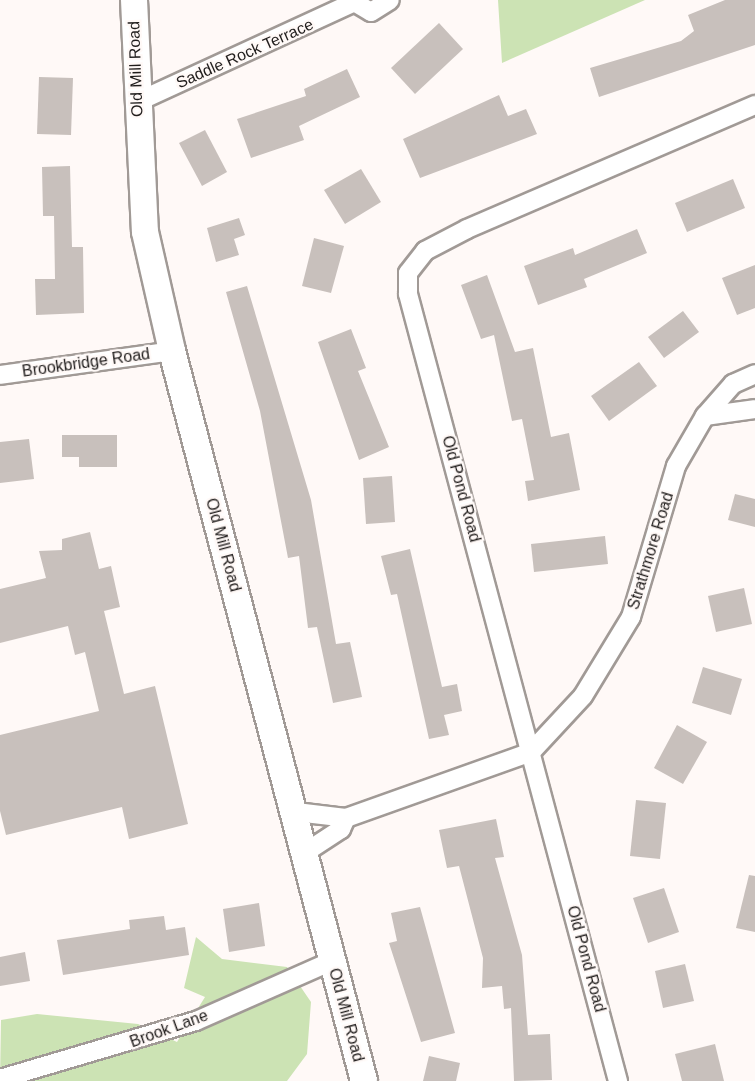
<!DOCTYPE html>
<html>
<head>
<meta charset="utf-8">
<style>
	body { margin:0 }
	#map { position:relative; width:755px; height:1081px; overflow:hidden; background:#fff9f7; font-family:Helvetica,sans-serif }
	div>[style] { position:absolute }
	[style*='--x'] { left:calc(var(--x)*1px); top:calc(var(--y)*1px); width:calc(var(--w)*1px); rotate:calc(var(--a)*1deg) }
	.green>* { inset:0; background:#cce3b4 }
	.building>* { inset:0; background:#c8c0bc }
	.roads { filter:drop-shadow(2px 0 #a19a96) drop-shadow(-2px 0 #a19a96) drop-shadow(0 2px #a19a96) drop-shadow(0 -2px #a19a96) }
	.street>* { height:18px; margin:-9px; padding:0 9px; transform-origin:9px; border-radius:9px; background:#fff }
	.secondary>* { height:26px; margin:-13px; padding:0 13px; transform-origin:13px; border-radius:13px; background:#fff }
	span { translate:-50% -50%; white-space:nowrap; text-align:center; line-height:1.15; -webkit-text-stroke:4.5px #fff9f7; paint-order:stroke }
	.street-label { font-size:16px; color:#201d1c }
</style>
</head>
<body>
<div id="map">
	<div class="green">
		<div style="clip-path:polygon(498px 0,645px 0,502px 63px)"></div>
		<div style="clip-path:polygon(196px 937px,222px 959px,287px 967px,311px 1002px,307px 1054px,287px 1081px,0 1081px,1px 1020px,37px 1014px,138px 1024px,177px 1042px,205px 997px,184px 988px)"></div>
	</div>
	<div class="building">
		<div style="clip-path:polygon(725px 0,755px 0,755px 45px,599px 97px,590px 68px,681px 41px,694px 31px,688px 15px)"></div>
		<div style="clip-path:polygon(439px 23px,463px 49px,415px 94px,391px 68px)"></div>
		<div style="clip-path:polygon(347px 69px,360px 97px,299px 126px,304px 140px,251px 158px,237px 119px,306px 96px,304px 89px)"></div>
		<div style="clip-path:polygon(39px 77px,73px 78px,71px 135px,37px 134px)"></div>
		<div style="clip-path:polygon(499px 95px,508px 116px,526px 109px,537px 134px,420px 178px,403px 139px)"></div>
		<div style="clip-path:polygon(205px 130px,227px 172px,202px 186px,179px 143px)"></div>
		<div style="clip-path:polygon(70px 166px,72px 247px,83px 247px,84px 313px,36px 315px,35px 279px,55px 279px,54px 216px,43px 216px,42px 167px)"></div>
		<div style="clip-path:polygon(361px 169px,381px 202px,345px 224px,324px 190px)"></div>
		<div style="clip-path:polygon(733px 179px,745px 208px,687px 232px,675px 203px)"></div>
		<div style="clip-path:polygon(239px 218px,245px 235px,234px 239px,239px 255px,216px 262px,207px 228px)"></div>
		<div style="clip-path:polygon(637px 229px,647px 253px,584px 279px,587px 287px,538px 305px,524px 266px,573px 248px,575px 255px)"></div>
		<div style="clip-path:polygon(314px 238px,344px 246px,331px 293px,302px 286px)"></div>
		<div style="clip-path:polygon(755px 265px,755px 308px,737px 315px,722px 278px)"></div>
		<div style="clip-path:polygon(487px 275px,515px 352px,533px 348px,551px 437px,569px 433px,580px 490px,528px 501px,525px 481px,534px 480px,522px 419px,512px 421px,494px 335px,481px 339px,461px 285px)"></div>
		<div style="clip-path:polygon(247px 286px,311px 500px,336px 644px,350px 642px,362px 697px,333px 703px,317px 627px,308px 628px,299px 556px,288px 558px,260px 411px,226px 292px)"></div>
		<div style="clip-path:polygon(683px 311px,699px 332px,664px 358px,648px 337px)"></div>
		<div style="clip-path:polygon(351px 329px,366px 368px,358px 371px,389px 447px,359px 460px,318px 342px)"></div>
		<div style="clip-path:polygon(639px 362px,657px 386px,609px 421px,591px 396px)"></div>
		<div style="clip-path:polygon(62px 435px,117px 435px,117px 467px,79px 467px,79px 457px,62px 457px)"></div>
		<div style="clip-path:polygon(29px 439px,34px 479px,0 483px,0 442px)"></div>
		<div style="clip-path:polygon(392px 476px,395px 522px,366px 524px,363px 478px)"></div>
		<div style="clip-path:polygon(735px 494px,755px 499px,755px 527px,728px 520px)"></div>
		<div style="clip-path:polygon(90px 532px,99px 569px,111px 566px,120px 607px,104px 611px,124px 694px,155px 686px,188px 824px,129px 839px,122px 807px,6px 835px,0 811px,0 735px,99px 711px,85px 652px,75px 655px,68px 626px,0 643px,0 589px,46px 578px,39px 551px,62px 550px,62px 539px)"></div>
		<div style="clip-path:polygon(605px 536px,608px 564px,534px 572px,531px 544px)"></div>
		<div style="clip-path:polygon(410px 549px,442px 687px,457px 684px,462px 711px,444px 715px,449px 735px,429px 739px,397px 594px,391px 595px,381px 556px)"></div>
		<div style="clip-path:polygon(744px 588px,752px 624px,716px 632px,708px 596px)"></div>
		<div style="clip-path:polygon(703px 667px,742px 679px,731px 715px,692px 703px)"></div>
		<div style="clip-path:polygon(677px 725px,707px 742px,683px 784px,654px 768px)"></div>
		<div style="clip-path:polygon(636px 800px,666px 803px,660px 859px,630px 856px)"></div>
		<div style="clip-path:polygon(496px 819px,504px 857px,495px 858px,522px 955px,528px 1035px,550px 1034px,552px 1080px,514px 1081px,511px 1008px,504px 1009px,502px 986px,482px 988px,483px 958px,459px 866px,447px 868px,439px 830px)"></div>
		<div style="clip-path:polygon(749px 875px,755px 876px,755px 932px,736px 928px)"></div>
		<div style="clip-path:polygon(664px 888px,679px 932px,648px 943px,633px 898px)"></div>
		<div style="clip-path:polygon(259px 903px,265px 946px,229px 952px,223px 909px)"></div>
		<div style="clip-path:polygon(420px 907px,455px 1033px,421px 1042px,389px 943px,397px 941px,391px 913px)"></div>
		<div style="clip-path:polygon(164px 916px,166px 930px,185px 927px,189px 955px,63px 975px,57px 940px,130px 929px,129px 920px)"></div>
		<div style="clip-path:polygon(25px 952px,30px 981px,0 986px,0 957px)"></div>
		<div style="clip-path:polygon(685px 964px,694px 1001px,663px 1008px,655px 971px)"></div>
		<div style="clip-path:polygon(715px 1044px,724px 1081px,682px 1081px,675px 1054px)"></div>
		<div style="clip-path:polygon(429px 1056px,460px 1063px,456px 1081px,423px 1081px)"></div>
	</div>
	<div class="roads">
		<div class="street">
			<div style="--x:351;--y:0;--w:23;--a:31"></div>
			<div style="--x:371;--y:12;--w:22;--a:-32"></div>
			<div style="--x:137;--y:102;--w:237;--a:-24.7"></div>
			<div style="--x:0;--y:375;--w:174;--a:-7.9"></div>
			<div style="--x:705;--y:416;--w:50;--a:-8"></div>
			<div style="--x:296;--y:812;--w:50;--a:6.8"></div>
			<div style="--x:306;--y:852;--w:42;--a:-33.3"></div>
			<div style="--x:341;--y:829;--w:12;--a:-66"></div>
			<div style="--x:346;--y:818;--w:196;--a:-19.6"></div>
			<div style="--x:531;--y:752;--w:76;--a:-47.1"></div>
			<div style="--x:583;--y:696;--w:92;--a:-58.7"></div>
			<div style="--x:631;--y:617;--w:158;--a:-73.4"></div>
			<div style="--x:676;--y:466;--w:58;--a:-59.9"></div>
			<div style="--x:705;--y:416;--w:43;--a:-48.8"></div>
			<div style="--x:733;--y:384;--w:24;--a:-24"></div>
			<div style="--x:0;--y:1079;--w:204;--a:-16.5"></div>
			<div style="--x:196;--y:1021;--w:149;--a:-23.8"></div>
			<div style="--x:618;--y:1081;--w:815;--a:-104.94"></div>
			<div style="--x:408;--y:294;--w:21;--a:-90"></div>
			<div style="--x:408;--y:273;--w:28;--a:-52"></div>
			<div style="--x:425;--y:251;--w:47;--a:-27.6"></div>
			<div style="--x:467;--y:229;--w:314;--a:-23.3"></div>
		</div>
		<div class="secondary">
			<div style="--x:134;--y:0;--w:232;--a:87.3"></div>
			<div style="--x:145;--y:232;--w:122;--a:77.2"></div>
			<div style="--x:172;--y:351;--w:755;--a:75.26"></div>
		</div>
	</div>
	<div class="street-label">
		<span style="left:245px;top:54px;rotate:-24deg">Saddle Rock Terrace</span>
		<span style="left:136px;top:69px;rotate:-92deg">Old Mill Road</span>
		<span style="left:86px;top:363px;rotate:-8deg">Brookbridge Road</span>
		<span style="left:461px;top:489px;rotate:75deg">Old Pond Road</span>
		<span style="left:223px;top:545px;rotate:75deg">Old Mill Road</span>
		<span style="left:651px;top:551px;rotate:-73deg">Strathmore Road</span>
		<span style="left:586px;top:959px;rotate:75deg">Old Pond Road</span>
		<span style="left:346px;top:1015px;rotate:75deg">Old Mill Road</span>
		<span style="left:169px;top:1029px;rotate:-20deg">Brook Lane</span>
	</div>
</div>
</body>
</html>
